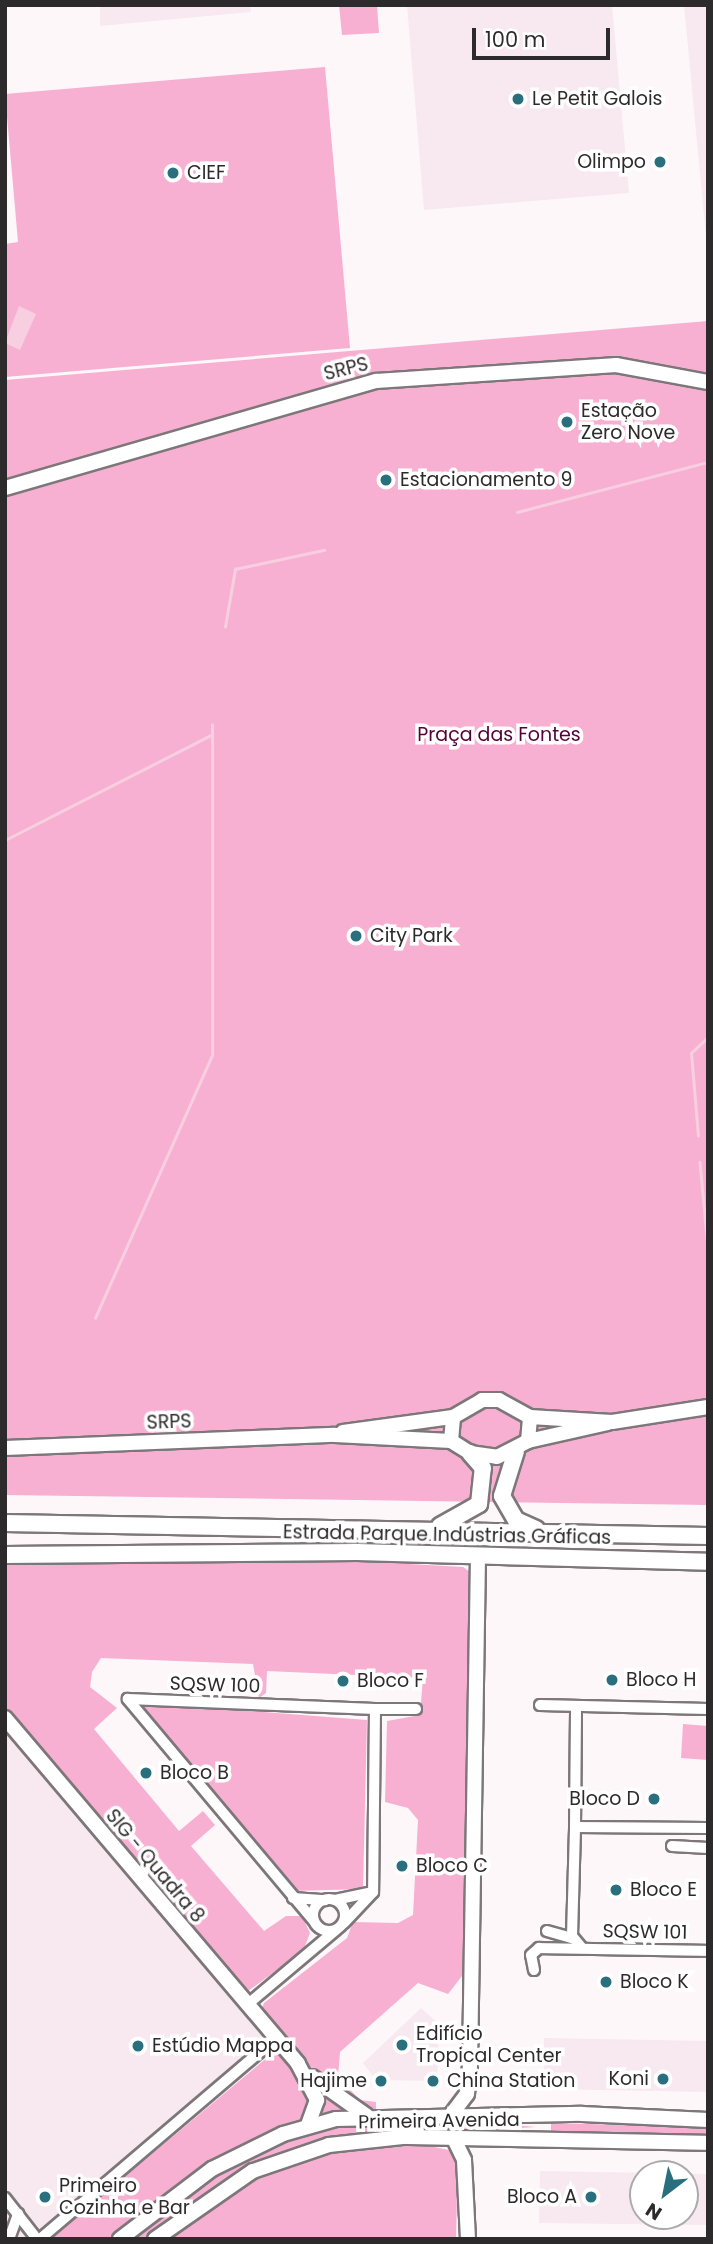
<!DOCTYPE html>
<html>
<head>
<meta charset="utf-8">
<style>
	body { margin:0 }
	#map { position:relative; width:713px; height:2244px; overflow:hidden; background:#fef7fa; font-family:Poppins,sans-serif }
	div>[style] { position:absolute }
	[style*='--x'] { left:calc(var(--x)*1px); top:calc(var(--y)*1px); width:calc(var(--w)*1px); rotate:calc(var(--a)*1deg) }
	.built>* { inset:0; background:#f7e9ef }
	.green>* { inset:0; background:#f7b0d2 }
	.water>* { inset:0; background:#f7cfe1 }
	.stream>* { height:2.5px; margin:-1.25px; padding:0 1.25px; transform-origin:1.25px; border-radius:1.25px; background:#f7cfe1 }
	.roads { filter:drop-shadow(2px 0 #7d7779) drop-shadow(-2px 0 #7d7779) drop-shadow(0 2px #7d7779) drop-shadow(0 -2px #7d7779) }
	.street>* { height:10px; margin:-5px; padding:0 5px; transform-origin:5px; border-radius:5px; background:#fff }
	.street>.ring { margin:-5px; padding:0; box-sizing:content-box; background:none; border:10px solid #fff; border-radius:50% }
	.secondary>* { height:14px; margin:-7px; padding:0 7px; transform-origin:7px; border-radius:7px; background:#fff }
	.primary>* { height:16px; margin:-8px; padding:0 8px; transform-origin:8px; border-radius:8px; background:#fff }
	.dots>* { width:19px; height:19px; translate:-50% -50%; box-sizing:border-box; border:4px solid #fff; border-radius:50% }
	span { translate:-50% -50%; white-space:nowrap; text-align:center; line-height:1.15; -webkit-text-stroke:7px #fff; paint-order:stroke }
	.poi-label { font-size:19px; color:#2d2a2b }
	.left { translate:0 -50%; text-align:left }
	.right { translate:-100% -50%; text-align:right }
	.street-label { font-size:19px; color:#2d2a2b }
	.park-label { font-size:19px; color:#550037 }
	.frame { position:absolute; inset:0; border:7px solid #2d2a2b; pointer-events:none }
	.north { position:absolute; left:629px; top:2160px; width:70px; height:70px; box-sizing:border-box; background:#fff; border:2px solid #abaaaa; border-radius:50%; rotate:212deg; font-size:19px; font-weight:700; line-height:28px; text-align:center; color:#2d2a2b }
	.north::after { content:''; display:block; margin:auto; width:24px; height:32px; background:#2a6f7e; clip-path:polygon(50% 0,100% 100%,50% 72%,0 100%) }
	.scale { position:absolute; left:472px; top:28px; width:138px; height:32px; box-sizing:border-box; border:4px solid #2d2a2b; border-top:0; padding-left:9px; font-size:21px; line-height:24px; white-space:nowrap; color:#2d2a2b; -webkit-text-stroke:5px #fff; paint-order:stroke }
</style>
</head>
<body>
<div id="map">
	<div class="built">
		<div style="clip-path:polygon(100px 5px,250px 5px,251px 12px,100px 26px)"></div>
		<div style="clip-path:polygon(407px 5px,612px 5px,629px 193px,424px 210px)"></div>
		<div style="clip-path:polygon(684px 5px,708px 5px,708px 258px)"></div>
		<div style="clip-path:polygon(5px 1729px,279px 2045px,45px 2239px,5px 2239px)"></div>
		<div style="clip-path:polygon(421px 2008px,439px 2024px,437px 2081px,376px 2080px,363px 2063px)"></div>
		<div style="clip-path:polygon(544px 2038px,708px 2041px,708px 2092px,544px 2089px)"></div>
		<div style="clip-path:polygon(evenodd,540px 2171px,708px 2174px,708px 2225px,539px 2223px,540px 2171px,685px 2174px,685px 2216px,643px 2216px,643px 2174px,685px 2174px)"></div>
	</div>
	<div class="green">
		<div style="clip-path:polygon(339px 5px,377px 5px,379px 33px,342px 35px)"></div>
		<div style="clip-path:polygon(325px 67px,350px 348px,5px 377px,5px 244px,18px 242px,5px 94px)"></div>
		<div style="clip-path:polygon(708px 321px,708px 1505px,5px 1495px,5px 380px)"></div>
		<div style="clip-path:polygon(42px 1556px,355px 1561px,463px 1567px,474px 1575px,465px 1972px,448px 1994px,418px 1983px,340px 2052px,338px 2077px,360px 2100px,376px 2102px,376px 2110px,367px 2111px,311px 2074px,260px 2013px,264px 2003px,347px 1938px,353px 1922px,398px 1923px,413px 1915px,418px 1820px,408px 1808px,385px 1802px,387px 1721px,420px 1715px,423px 1678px,267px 1671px,266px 1693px,259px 1698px,253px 1664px,101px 1658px,92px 1672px,90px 1687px,117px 1708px,94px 1729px,179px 1831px,203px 1811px,215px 1825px,191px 1846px,264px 1931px,286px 1916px,302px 1916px,310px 1933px,303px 1951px,244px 1994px,5px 1708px,5px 1564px)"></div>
		<div style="clip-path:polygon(148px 1703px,367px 1720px,363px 1889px,293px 1891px,142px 1711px)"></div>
		<div style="clip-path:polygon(683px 1724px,708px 1726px,708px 1760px,681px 1758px)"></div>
		<div style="clip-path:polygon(281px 2046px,347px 2111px,387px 2123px,388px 2137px,458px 2152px,456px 2239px,50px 2239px)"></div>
		<div style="clip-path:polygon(472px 2122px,536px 2127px,441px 2133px,401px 2128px)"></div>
		<div style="clip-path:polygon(551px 2123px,708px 2127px,708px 2139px,551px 2135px)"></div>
	</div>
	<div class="water">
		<div style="clip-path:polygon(19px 306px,36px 314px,20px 350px,5px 343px)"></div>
	</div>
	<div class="stream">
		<div style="--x:517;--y:512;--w:197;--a:-14.7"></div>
		<div style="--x:225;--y:627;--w:59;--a:-80.2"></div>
		<div style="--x:235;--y:569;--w:91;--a:-12.1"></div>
		<div style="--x:5;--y:840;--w:231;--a:-27"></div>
		<div style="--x:698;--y:1136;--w:83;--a:-94.8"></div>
		<div style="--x:691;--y:1053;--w:23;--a:-43"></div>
		<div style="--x:700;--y:1162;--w:86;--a:84.7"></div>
		<div style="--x:95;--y:1318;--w:288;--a:-66"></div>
		<div style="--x:212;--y:1055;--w:330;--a:-90"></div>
	</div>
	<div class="roads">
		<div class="street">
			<div style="--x:540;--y:1705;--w:168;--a:1.4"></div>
			<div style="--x:375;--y:1709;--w:41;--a:0"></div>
			<div style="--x:575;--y:1827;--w:121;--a:-89.5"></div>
			<div style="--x:672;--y:1846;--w:36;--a:3"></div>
			<div style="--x:293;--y:1898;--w:32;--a:4"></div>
			<div class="ring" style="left:313px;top:1899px;width:22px;height:22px"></div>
			<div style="--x:335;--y:1900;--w:39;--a:-12"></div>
			<div style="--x:314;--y:1921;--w:290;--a:-130"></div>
			<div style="--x:128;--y:1699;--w:247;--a:2.3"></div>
			<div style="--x:375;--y:1709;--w:183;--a:90.6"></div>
			<div style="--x:373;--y:1892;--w:42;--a:133.1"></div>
			<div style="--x:547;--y:1931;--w:26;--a:16"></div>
			<div style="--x:582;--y:1948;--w:16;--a:-130"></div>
			<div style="--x:572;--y:1936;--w:109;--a:-88.4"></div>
			<div style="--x:575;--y:1827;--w:133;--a:0.4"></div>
			<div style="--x:534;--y:1970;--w:15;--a:-101"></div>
			<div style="--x:531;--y:1955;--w:11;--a:-41"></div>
			<div style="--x:539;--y:1948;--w:169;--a:1"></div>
			<div style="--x:248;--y:2004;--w:115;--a:-40.1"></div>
			<div style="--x:5;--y:2198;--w:52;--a:52"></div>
			<div style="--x:9;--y:2239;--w:27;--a:-70"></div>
			<div style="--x:40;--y:2239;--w:310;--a:-40.4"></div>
		</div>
		<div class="secondary">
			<div style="--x:5;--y:488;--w:386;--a:-16.1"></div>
			<div style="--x:376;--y:381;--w:241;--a:-3.8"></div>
			<div style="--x:616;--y:365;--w:94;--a:10.5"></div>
			<div style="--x:343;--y:1432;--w:111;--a:-7.8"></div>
			<div style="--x:451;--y:1441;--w:24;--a:-85"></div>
			<div style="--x:453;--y:1417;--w:34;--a:-30"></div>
			<div style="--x:482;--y:1400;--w:17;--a:0"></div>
			<div style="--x:499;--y:1400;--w:35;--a:29"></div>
			<div style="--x:530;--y:1417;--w:82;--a:3.5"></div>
			<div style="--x:612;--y:1422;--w:97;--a:-8.9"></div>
			<div style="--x:528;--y:1441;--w:82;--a:-12.7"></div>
			<div style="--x:5;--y:1448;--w:330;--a:-2.3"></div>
			<div style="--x:335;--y:1435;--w:116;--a:3"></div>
			<div style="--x:451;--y:1441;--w:22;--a:32"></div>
			<div style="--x:470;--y:1453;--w:27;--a:8"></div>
			<div style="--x:497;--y:1457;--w:35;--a:-27"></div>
			<div style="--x:528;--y:1441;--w:24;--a:-85"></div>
			<div style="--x:5;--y:1718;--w:453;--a:49.7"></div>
			<div style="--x:298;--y:2064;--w:41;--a:62.2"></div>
			<div style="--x:317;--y:2100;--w:27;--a:110"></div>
			<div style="--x:312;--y:2077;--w:67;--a:35.3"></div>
			<div style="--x:451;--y:2115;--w:26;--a:-53"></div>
			<div style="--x:467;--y:2094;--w:28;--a:-84"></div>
			<div style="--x:470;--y:2066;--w:511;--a:-89.1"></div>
			<div style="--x:453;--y:2137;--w:25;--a:64"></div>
			<div style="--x:464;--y:2160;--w:79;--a:87.1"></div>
			<div style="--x:120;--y:2239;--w:116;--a:-37.3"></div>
			<div style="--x:212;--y:2169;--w:79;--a:-26.2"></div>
			<div style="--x:283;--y:2134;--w:55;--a:-15.8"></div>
			<div style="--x:336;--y:2119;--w:246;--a:-1.2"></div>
			<div style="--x:582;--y:2114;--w:126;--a:2.7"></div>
			<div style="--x:155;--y:2239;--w:119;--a:-34.8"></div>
			<div style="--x:253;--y:2171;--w:80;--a:-18.9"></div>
			<div style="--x:329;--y:2145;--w:74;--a:-6.2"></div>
			<div style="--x:403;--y:2137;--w:305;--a:1.1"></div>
		</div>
		<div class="primary">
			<div style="--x:516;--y:1451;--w:47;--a:107.3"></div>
			<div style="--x:502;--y:1496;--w:28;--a:60"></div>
			<div style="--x:516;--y:1520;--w:22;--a:24"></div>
			<div style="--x:5;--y:1523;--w:703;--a:1.06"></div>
			<div style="--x:440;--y:1526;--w:45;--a:-29.4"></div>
			<div style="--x:479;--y:1504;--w:36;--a:-84"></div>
			<div style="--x:483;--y:1468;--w:20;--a:-131"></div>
			<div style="--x:5;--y:1555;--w:352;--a:-0.5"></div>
			<div style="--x:357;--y:1552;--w:351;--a:1.6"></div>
		</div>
	</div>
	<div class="dots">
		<div style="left:518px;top:99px;background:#2a6f7e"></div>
		<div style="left:660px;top:162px;background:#2a6f7e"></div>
		<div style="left:173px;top:173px;background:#2a6f7e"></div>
		<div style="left:567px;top:422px;background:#2a6f7e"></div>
		<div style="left:386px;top:480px;background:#2a6f7e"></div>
		<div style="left:356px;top:936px;background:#2a6f7e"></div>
		<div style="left:612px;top:1680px;background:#2a6f7e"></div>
		<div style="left:343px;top:1681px;background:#2a6f7e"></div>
		<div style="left:146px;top:1773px;background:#2a6f7e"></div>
		<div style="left:654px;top:1799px;background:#2a6f7e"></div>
		<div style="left:402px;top:1866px;background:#2a6f7e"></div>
		<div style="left:616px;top:1890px;background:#2a6f7e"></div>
		<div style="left:606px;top:1982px;background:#2a6f7e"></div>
		<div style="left:402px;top:2045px;background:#2a6f7e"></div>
		<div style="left:138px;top:2046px;background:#2a6f7e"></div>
		<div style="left:663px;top:2079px;background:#2a6f7e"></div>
		<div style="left:381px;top:2081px;background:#2a6f7e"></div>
		<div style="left:433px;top:2081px;background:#2a6f7e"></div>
		<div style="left:45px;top:2197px;background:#2a6f7e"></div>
		<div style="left:591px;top:2197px;background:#2a6f7e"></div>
	</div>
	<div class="poi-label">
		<span class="left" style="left:532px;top:99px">Le Petit Galois</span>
		<span class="right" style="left:646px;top:162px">Olimpo</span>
		<span class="left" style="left:187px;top:173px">CIEF</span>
		<span class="left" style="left:581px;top:422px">Estação<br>Zero Nove</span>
		<span class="left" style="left:400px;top:480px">Estacionamento 9</span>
		<span class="left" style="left:370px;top:936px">City Park</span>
		<span class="left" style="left:626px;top:1680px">Bloco H</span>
		<span class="left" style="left:357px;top:1681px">Bloco F</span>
		<span class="left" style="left:160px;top:1773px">Bloco B</span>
		<span class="right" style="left:640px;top:1799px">Bloco D</span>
		<span class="left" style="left:416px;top:1866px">Bloco C</span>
		<span class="left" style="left:630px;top:1890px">Bloco E</span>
		<span class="left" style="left:620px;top:1982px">Bloco K</span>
		<span class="left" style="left:416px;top:2045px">Edifício<br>Tropical Center</span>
		<span class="left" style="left:152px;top:2046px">Estúdio Mappa</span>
		<span class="right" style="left:649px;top:2079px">Koni</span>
		<span class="right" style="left:367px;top:2081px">Hajime</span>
		<span class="left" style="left:447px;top:2081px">China Station</span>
		<span class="left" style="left:59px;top:2197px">Primeiro<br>Cozinha e Bar</span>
		<span class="right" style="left:577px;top:2197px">Bloco A</span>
	</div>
	<div class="street-label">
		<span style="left:346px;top:369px;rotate:-14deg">SRPS</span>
		<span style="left:169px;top:1422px;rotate:-2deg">SRPS</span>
		<span style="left:447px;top:1535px;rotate:1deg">Estrada Parque Indústrias Gráficas</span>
		<span style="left:215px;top:1685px;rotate:2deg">SQSW 100</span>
		<span style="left:155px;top:1866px;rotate:50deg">SIG - Quadra 8</span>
		<span style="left:645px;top:1932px;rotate:1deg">SQSW 101</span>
		<span style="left:439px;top:2121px;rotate:-1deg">Primeira Avenida</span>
	</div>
	<div class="park-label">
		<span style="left:499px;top:735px">Praça das Fontes</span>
	</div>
	<div class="frame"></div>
	<div class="north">N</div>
	<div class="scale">100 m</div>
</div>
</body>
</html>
